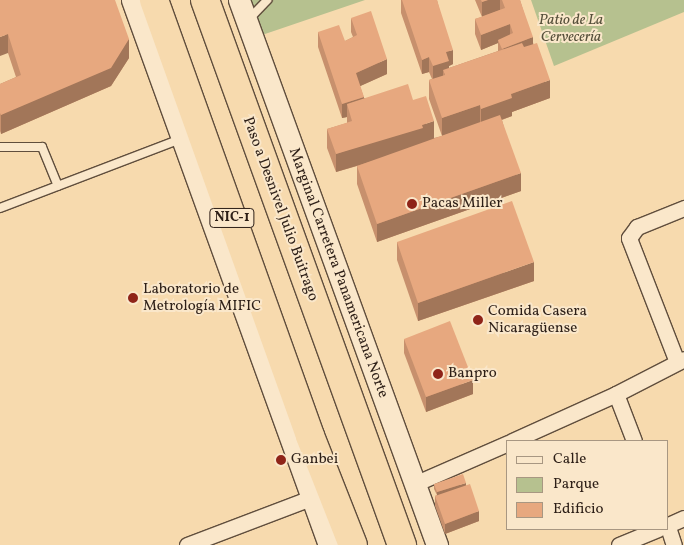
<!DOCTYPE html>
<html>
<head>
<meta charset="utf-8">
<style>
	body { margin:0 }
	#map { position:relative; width:684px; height:545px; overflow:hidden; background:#f7daae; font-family:Vollkorn,serif }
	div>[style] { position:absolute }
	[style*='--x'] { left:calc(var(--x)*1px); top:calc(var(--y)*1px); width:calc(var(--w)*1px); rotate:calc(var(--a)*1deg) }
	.green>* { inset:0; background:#b6c18f }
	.roads { filter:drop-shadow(1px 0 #604e3d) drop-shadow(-1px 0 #604e3d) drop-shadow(0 1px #604e3d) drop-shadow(0 -1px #604e3d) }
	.lane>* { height:8px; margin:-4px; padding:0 4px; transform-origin:4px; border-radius:4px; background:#fae7ca }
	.street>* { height:15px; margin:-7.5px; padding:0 7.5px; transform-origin:7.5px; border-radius:7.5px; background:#fae7ca }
	.secondary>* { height:21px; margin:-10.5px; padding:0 10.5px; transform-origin:10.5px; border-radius:10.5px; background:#fae7ca }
	.highway>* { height:28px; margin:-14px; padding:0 14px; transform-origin:14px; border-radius:14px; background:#f7daae }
	.wall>* { inset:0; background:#c7906d }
	.shaded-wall>* { inset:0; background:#a27659 }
	.building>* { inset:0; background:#e7a87f }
	.dots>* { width:14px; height:14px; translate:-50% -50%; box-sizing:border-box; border:2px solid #fae7ca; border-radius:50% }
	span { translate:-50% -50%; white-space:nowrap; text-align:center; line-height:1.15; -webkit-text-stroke:4px #fae7ca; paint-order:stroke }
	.shield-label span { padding:1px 4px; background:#fae7ca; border:1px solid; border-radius:4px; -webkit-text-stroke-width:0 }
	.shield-label { font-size:14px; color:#2d1f17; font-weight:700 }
	.park-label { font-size:15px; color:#56503b; font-style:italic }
	.poi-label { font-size:15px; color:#2d1f17 }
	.left { translate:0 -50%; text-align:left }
	.street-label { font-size:15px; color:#2d1f17 }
	.legend { position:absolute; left:506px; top:440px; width:162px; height:90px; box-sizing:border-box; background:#fae7ca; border:1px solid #a89782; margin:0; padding:6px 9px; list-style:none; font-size:15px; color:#2d1f17 }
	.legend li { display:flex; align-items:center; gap:10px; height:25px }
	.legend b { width:25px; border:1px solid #a89782 }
</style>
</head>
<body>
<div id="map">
	<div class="green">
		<div style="clip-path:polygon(239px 0,365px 0,253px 38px)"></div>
		<div style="clip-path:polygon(531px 0,684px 0,684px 12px,554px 66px)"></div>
	</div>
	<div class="roads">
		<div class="lane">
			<div style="--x:248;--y:20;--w:28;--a:-46"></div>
			<div style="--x:0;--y:147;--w:42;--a:0"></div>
			<div style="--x:42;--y:147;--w:42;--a:67.7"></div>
			<div style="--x:0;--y:208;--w:194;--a:-20.9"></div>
		</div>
		<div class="street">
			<div style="--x:677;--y:362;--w:133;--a:-111.2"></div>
			<div style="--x:629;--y:238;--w:14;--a:-54"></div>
			<div style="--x:637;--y:227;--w:51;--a:-22"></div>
			<div style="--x:616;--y:394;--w:50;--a:69"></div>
			<div style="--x:512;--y:441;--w:114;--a:-24.3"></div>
			<div style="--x:616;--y:394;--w:76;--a:-27.2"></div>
			<div style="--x:414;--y:484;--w:103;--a:-23.6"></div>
			<div style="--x:668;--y:525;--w:17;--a:-24"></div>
			<div style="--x:668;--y:527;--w:19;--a:72"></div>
			<div style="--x:187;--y:545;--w:133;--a:-20.8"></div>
			<div style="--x:619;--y:545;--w:42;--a:-22.3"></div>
		</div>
		<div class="secondary">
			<div style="--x:132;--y:0;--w:580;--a:70.13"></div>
			<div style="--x:239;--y:0;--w:580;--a:70.03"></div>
		</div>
		<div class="highway">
			<div style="--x:154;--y:0;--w:463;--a:70.3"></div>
			<div style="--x:310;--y:436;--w:117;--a:68.5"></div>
			<div style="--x:205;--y:0;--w:580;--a:70.13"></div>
		</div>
	</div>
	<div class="wall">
		<div style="clip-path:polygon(0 0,129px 58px,111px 86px,1px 134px,0 131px,0 84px,16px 77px,8px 53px)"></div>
		<div style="clip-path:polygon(401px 0,437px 0,453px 64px,449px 66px,449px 68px,498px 51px,498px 43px,481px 50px,475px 34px,475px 19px,482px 17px,475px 0,520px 0,550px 98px,512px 112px,512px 116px,502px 120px,521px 191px,377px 242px,357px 184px,357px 166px,336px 172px,327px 148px,327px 129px,347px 123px,347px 117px,342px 118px,318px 47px,318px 32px,345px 41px,353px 37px,351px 32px,351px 18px,387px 74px,360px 86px,364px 98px,413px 100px,434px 138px,442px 136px,429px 99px,429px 80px,432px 79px,429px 72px,422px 74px,401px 13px)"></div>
		<div style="clip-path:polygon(397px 242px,534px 281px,418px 321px,397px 260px)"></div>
		<div style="clip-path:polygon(404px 339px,473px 394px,426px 412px,404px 353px)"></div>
		<div style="clip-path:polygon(434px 484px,466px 485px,479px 521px,445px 534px,435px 506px,435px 496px,437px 495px,434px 489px)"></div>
	</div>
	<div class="shaded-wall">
		<div style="clip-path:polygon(488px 0,500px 0,500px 10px,482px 17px,482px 2px)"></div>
		<div style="clip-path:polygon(510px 24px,510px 38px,498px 40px,498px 43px,481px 50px,481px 35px)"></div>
		<div style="clip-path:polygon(8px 34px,8px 53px,0 56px,0 37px)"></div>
		<div style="clip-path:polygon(533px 37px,533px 52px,502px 49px)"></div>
		<div style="clip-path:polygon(129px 39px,129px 58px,111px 86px,1px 134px,1px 115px)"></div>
		<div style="clip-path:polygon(453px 50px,453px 64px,449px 66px,449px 75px,445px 75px,443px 70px,443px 78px,433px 81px,433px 66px,446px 52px)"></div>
		<div style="clip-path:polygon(429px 57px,429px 72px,422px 74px,422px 60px)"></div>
		<div style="clip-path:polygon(387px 59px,387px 74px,356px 88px,356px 73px)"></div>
		<div style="clip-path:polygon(550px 80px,550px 98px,512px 112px,512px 116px,481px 127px,481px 109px,511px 94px)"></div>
		<div style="clip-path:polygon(364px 97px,364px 111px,347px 104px,347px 117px,342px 118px,342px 104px)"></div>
		<div style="clip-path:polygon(480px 105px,480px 123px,442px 136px,442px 118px)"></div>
		<div style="clip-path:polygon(434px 121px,434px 139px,423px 146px,336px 172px,336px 154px)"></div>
		<div style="clip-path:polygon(521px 173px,521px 191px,377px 242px,377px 224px)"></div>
		<div style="clip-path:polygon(534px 262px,534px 281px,418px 321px,418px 303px)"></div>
		<div style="clip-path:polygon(473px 380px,473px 394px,426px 412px,426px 397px)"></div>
		<div style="clip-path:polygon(466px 483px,466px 488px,437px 498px,437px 492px)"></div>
		<div style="clip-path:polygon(479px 511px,479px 521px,445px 534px,445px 524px)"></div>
	</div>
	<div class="building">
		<div style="clip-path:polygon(0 0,115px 0,129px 39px,111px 68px,1px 115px,0 113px,0 84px,21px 75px,8px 34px,0 37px)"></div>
		<div style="clip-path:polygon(402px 0,437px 0,453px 50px,446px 52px,449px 61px,433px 66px,429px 57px,422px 60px)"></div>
		<div style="clip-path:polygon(481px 0,488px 0,482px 2px)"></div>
		<div style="clip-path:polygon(502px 0,520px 0,533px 37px,502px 49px,498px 40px,513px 33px,510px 24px,481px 35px,475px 19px,505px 8px)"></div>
		<div style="clip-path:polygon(371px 11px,387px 59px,356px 73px,364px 97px,342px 104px,318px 32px,339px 25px,345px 41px,357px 35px,351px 18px)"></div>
		<div style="clip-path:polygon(522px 43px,524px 47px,537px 43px,550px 80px,511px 94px,512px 98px,481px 109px,480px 105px,442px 118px,429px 80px,445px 75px,443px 70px)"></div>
		<div style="clip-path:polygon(408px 84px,413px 100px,426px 96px,434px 121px,422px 125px,423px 128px,336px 154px,327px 129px,352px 121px,347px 104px)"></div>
		<div style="clip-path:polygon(500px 115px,521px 173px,377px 224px,357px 166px)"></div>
		<div style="clip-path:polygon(512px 201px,534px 262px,418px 303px,397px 242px)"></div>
		<div style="clip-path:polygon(450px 321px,473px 380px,426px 397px,404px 339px)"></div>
		<div style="clip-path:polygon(463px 474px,466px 483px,437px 492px,434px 484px)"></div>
		<div style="clip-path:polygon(470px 484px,479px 511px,445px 524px,435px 496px)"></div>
	</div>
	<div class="dots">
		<div style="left:412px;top:204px;background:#8f2418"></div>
		<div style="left:133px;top:298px;background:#8f2418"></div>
		<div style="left:478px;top:320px;background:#8f2418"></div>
		<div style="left:438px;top:374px;background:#8f2418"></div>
		<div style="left:281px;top:460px;background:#8f2418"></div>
	</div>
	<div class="shield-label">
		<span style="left:232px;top:218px">NIC-1</span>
	</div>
	<div class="park-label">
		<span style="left:571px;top:29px">Patio de La<br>Cervecería</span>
	</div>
	<div class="poi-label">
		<span class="left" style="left:422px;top:204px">Pacas Miller</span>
		<span class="left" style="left:143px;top:298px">Laboratorio de<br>Metrología MIFIC</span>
		<span class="left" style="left:488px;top:320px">Comida Casera<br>Nicaragüense</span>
		<span class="left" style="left:448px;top:374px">Banpro</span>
		<span class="left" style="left:291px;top:460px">Ganbei</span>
	</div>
	<div class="street-label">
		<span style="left:280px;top:209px;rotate:70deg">Paso a Desnivel Julio Buitrago</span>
		<span style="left:338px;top:273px;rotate:70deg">Marginal Carretera Panamericana Norte</span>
	</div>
	<ul class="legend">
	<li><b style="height:6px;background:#fae7ca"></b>Calle</li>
	<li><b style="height:14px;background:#b6c18f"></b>Parque</li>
	<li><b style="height:14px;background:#e7a87f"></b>Edificio</li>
	</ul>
</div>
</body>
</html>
